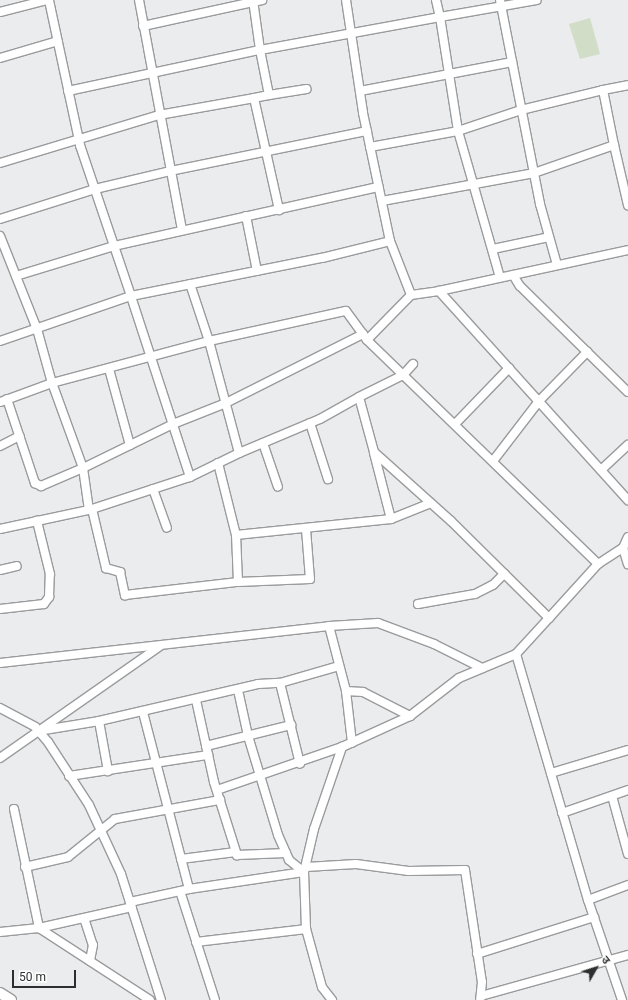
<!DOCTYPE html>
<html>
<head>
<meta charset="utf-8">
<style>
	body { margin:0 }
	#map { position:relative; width:628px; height:1000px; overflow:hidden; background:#eaeced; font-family:Roboto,"Noto Sans Devanagari",sans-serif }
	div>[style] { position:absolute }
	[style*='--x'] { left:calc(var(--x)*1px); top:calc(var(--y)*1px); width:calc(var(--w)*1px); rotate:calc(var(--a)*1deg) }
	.green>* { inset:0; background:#d1ddc7 }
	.roads { filter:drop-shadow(1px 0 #9a9b9d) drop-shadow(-1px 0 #9a9b9d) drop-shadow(0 1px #9a9b9d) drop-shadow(0 -1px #9a9b9d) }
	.minor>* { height:8px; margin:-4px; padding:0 4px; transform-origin:4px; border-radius:4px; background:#fff }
	.major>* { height:10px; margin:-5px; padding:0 5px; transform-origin:5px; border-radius:5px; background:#fff }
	span { translate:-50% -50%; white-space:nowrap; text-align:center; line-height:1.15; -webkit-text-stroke:4px #fff; paint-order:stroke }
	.north { position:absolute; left:576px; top:948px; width:40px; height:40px; -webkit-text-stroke:3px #fff; paint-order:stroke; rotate:51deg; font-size:11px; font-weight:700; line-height:16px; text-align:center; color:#2d2e2e }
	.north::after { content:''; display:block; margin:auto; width:14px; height:18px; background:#2d2e2e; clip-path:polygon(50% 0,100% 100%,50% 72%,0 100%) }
	.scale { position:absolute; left:12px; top:970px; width:64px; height:18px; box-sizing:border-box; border:2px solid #2d2e2e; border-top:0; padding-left:5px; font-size:12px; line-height:14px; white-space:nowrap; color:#2d2e2e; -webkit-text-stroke:3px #fff; paint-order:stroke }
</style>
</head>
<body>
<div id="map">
	<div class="green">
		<div style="clip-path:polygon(590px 18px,600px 54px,580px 59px,569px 24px)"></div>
	</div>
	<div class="roads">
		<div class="minor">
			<div style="--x:139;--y:0;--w:234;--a:79.4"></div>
			<div style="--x:253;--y:0;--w:50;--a:82"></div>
			<div style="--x:260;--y:50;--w:183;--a:-10.4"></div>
			<div style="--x:440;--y:17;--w:115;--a:81"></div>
			<div style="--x:458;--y:131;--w:152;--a:74"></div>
			<div style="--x:346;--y:0;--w:114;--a:81.4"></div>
			<div style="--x:363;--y:113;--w:131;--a:78.1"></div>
			<div style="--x:436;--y:0;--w:17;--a:77"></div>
			<div style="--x:440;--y:17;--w:98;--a:-9.9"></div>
			<div style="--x:500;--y:0;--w:208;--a:78.9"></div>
			<div style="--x:540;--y:204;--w:63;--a:74.4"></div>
			<div style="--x:0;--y:12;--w:49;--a:-14.3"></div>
			<div style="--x:143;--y:26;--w:122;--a:-12.3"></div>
			<div style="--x:0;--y:58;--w:60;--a:-16.3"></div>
			<div style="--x:603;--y:90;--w:25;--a:-11"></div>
			<div style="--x:68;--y:91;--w:196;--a:-12.1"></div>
			<div style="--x:260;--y:50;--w:46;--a:78.7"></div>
			<div style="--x:269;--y:95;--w:15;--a:169"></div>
			<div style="--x:254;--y:98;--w:115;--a:77.4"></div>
			<div style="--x:360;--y:91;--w:155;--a:-10.8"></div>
			<div style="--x:269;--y:95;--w:38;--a:-9"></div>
			<div style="--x:370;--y:147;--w:89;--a:-10.3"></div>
			<div style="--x:458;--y:131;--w:66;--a:-18.4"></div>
			<div style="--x:521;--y:110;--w:84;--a:-13.7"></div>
			<div style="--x:603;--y:90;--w:56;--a:78.7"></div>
			<div style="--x:0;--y:163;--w:166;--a:-16.8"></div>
			<div style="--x:159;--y:115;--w:97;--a:-10.1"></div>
			<div style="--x:382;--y:201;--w:155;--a:-10.4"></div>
			<div style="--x:534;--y:173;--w:85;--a:-19.3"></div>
			<div style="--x:614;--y:145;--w:62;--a:76.9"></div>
			<div style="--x:246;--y:216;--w:56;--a:78.7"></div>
			<div style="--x:0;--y:219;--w:100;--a:-17.5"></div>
			<div style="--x:95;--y:189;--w:77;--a:-13.5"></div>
			<div style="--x:170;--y:171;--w:201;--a:-11.5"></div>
			<div style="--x:0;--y:236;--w:100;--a:68.3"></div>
			<div style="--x:37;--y:329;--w:56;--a:74.5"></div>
			<div style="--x:52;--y:383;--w:55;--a:159.9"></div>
			<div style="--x:493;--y:249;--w:57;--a:-12.1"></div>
			<div style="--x:513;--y:275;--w:13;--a:58"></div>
			<div style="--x:520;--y:286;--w:151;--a:44.5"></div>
			<div style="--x:16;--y:276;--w:102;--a:-17"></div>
			<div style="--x:114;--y:246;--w:271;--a:-12.6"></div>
			<div style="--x:439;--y:291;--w:193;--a:-12.2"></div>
			<div style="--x:411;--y:295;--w:63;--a:134.4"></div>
			<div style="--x:367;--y:340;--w:322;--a:44.1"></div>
			<div style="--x:598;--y:564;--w:30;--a:-33"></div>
			<div style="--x:623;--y:548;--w:12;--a:-66"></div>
			<div style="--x:363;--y:334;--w:153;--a:153.3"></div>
			<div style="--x:226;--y:403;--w:57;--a:158.4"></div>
			<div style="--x:173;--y:424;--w:100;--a:153.9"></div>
			<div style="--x:83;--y:468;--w:90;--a:-110"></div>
			<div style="--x:52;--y:383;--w:163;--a:-15"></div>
			<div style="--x:209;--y:341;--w:140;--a:-12.4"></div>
			<div style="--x:346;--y:311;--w:29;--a:54"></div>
			<div style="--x:363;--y:334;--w:7;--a:56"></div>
			<div style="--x:0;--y:341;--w:139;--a:-19"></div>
			<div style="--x:131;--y:296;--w:159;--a:-108.7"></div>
			<div style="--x:80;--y:145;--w:148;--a:-102.1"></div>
			<div style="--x:413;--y:364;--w:15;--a:132"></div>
			<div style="--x:403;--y:375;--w:49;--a:153.4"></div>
			<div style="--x:359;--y:397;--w:57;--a:74.7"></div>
			<div style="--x:374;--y:452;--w:103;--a:41.9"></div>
			<div style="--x:451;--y:521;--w:138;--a:44.7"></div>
			<div style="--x:549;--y:618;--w:73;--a:-47.8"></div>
			<div style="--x:109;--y:369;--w:79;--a:74.6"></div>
			<div style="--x:7;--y:399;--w:89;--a:71.6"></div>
			<div style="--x:35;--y:483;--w:7;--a:27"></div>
			<div style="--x:41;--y:486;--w:46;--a:-23.2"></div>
			<div style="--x:83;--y:468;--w:42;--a:81.9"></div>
			<div style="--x:310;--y:423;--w:59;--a:72.2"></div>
			<div style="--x:455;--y:424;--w:78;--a:-46"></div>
			<div style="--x:263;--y:443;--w:46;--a:71.2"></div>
			<div style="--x:0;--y:446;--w:22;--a:-27"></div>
			<div style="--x:239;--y:453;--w:88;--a:-22.8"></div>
			<div style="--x:320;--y:419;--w:45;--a:-29.4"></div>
			<div style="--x:374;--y:453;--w:68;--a:75.6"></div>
			<div style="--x:391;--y:519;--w:43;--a:-21.8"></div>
			<div style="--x:493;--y:461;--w:76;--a:-52.5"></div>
			<div style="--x:539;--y:401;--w:69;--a:-45.6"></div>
			<div style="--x:218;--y:463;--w:74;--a:76"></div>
			<div style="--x:601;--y:470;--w:37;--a:-43"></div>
			<div style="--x:190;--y:477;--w:55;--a:-26.1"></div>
			<div style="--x:239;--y:453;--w:116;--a:-105"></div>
			<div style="--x:209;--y:341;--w:60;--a:-108.4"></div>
			<div style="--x:153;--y:489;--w:41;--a:70.3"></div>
			<div style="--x:92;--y:509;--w:61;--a:76.7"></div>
			<div style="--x:106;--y:568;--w:15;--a:16"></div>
			<div style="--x:120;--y:572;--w:24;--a:78"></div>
			<div style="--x:125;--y:595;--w:114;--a:-6.6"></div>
			<div style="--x:238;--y:582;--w:47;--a:-92.4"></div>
			<div style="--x:236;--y:535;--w:156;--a:-5.9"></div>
			<div style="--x:0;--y:529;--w:91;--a:-12.1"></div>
			<div style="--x:89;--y:510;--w:106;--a:-18.1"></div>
			<div style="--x:190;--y:477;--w:190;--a:-108.1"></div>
			<div style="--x:131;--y:296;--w:195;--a:-11.3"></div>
			<div style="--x:322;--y:258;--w:70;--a:-14"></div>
			<div style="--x:390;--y:241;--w:58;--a:68.7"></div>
			<div style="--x:411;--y:295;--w:28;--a:-8"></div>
			<div style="--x:439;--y:291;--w:282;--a:47.9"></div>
			<div style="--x:623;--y:548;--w:17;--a:73"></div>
			<div style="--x:0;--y:570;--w:17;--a:-13"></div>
			<div style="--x:238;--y:582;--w:72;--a:-2.4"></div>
			<div style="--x:310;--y:579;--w:50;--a:-94.6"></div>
			<div style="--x:418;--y:604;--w:58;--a:-10"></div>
			<div style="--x:475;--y:594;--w:20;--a:-27"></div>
			<div style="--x:493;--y:585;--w:16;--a:-45"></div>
			<div style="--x:0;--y:609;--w:44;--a:-6.5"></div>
			<div style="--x:44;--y:604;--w:9;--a:-54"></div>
			<div style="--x:49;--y:597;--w:23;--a:-88"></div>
			<div style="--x:50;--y:574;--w:55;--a:-103.8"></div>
			<div style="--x:329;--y:626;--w:49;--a:-3.5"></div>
			<div style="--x:378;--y:623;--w:60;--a:20.6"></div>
			<div style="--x:434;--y:644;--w:54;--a:26.6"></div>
			<div style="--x:516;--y:654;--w:256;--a:73.7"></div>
			<div style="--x:588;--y:900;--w:106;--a:71.2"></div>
			<div style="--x:0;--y:663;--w:331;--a:-6.4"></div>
			<div style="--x:329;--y:626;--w:67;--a:75.3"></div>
			<div style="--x:346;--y:691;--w:17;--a:3"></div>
			<div style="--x:363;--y:692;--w:53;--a:27.1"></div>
			<div style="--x:410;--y:716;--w:62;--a:-37.8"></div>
			<div style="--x:459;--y:678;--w:62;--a:-22.8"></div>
			<div style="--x:516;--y:654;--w:49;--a:-47.5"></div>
			<div style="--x:280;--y:683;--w:83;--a:76.1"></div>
			<div style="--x:238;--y:690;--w:47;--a:77.7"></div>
			<div style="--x:248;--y:736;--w:103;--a:73.1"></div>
			<div style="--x:278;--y:835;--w:27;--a:66"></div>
			<div style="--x:289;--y:860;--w:19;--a:39"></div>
			<div style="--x:346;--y:691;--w:52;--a:83.4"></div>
			<div style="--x:196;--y:700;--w:84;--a:77.6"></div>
			<div style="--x:214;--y:782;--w:77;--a:72.5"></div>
			<div style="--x:237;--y:855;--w:49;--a:-2.3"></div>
			<div style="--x:0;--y:708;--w:40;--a:28"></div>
			<div style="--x:35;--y:727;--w:20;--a:49"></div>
			<div style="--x:48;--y:742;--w:75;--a:56.9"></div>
			<div style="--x:89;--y:805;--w:76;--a:65.1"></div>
			<div style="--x:121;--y:874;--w:132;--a:72.4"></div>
			<div style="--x:99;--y:721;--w:51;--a:79.8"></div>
			<div style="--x:38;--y:731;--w:62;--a:-9.3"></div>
			<div style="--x:99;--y:721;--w:163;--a:-13.1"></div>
			<div style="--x:258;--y:684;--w:22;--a:-3"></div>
			<div style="--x:280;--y:683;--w:61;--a:-16.1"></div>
			<div style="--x:206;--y:746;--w:88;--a:-13.9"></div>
			<div style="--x:0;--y:758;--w:195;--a:-35"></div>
			<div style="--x:551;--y:773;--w:80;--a:-16.6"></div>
			<div style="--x:69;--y:776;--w:141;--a:-8.6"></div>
			<div style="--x:217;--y:790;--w:132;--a:-19"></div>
			<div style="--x:612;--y:796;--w:60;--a:74.6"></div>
			<div style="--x:14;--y:809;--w:122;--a:78.1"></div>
			<div style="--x:39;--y:928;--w:132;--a:33"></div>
			<div style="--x:562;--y:813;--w:70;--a:-19.2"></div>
			<div style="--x:181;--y:859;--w:55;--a:-7.3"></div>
			<div style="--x:25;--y:867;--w:44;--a:-13.1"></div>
			<div style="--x:68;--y:857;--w:60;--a:-39"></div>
			<div style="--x:115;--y:819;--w:107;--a:-10.3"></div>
			<div style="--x:306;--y:867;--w:50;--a:-3.4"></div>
			<div style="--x:356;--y:864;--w:53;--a:7.5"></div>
			<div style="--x:409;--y:871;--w:56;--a:-1"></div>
			<div style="--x:465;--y:870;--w:113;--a:81.4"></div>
			<div style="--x:482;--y:982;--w:18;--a:96"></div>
			<div style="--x:189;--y:889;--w:116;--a:-8.4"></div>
			<div style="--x:180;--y:891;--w:114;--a:72.2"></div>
			<div style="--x:588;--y:900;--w:43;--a:-20.6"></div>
			<div style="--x:130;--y:902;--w:60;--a:-12.4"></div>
			<div style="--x:189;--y:889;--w:183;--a:-104.6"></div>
			<div style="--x:84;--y:918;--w:28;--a:72"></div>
			<div style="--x:93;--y:945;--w:16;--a:101"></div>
			<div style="--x:0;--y:932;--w:39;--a:-6"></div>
			<div style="--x:39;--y:928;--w:95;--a:-12.7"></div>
			<div style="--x:196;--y:942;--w:111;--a:-6.7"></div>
			<div style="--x:477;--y:954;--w:123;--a:-17.5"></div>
			<div style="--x:481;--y:996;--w:153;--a:-15.6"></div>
			<div style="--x:332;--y:1000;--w:16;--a:-128"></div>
			<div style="--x:322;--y:987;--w:60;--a:-105.4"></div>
			<div style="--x:306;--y:929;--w:57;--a:-92"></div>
			<div style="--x:304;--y:872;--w:44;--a:-76.9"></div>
			<div style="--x:314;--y:829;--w:87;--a:-71.1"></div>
			<div style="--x:342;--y:747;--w:75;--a:-24.5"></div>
		</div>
		<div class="major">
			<div style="--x:0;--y:993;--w:13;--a:32"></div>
		</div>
	</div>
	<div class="north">उ</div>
	<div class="scale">50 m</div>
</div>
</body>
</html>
